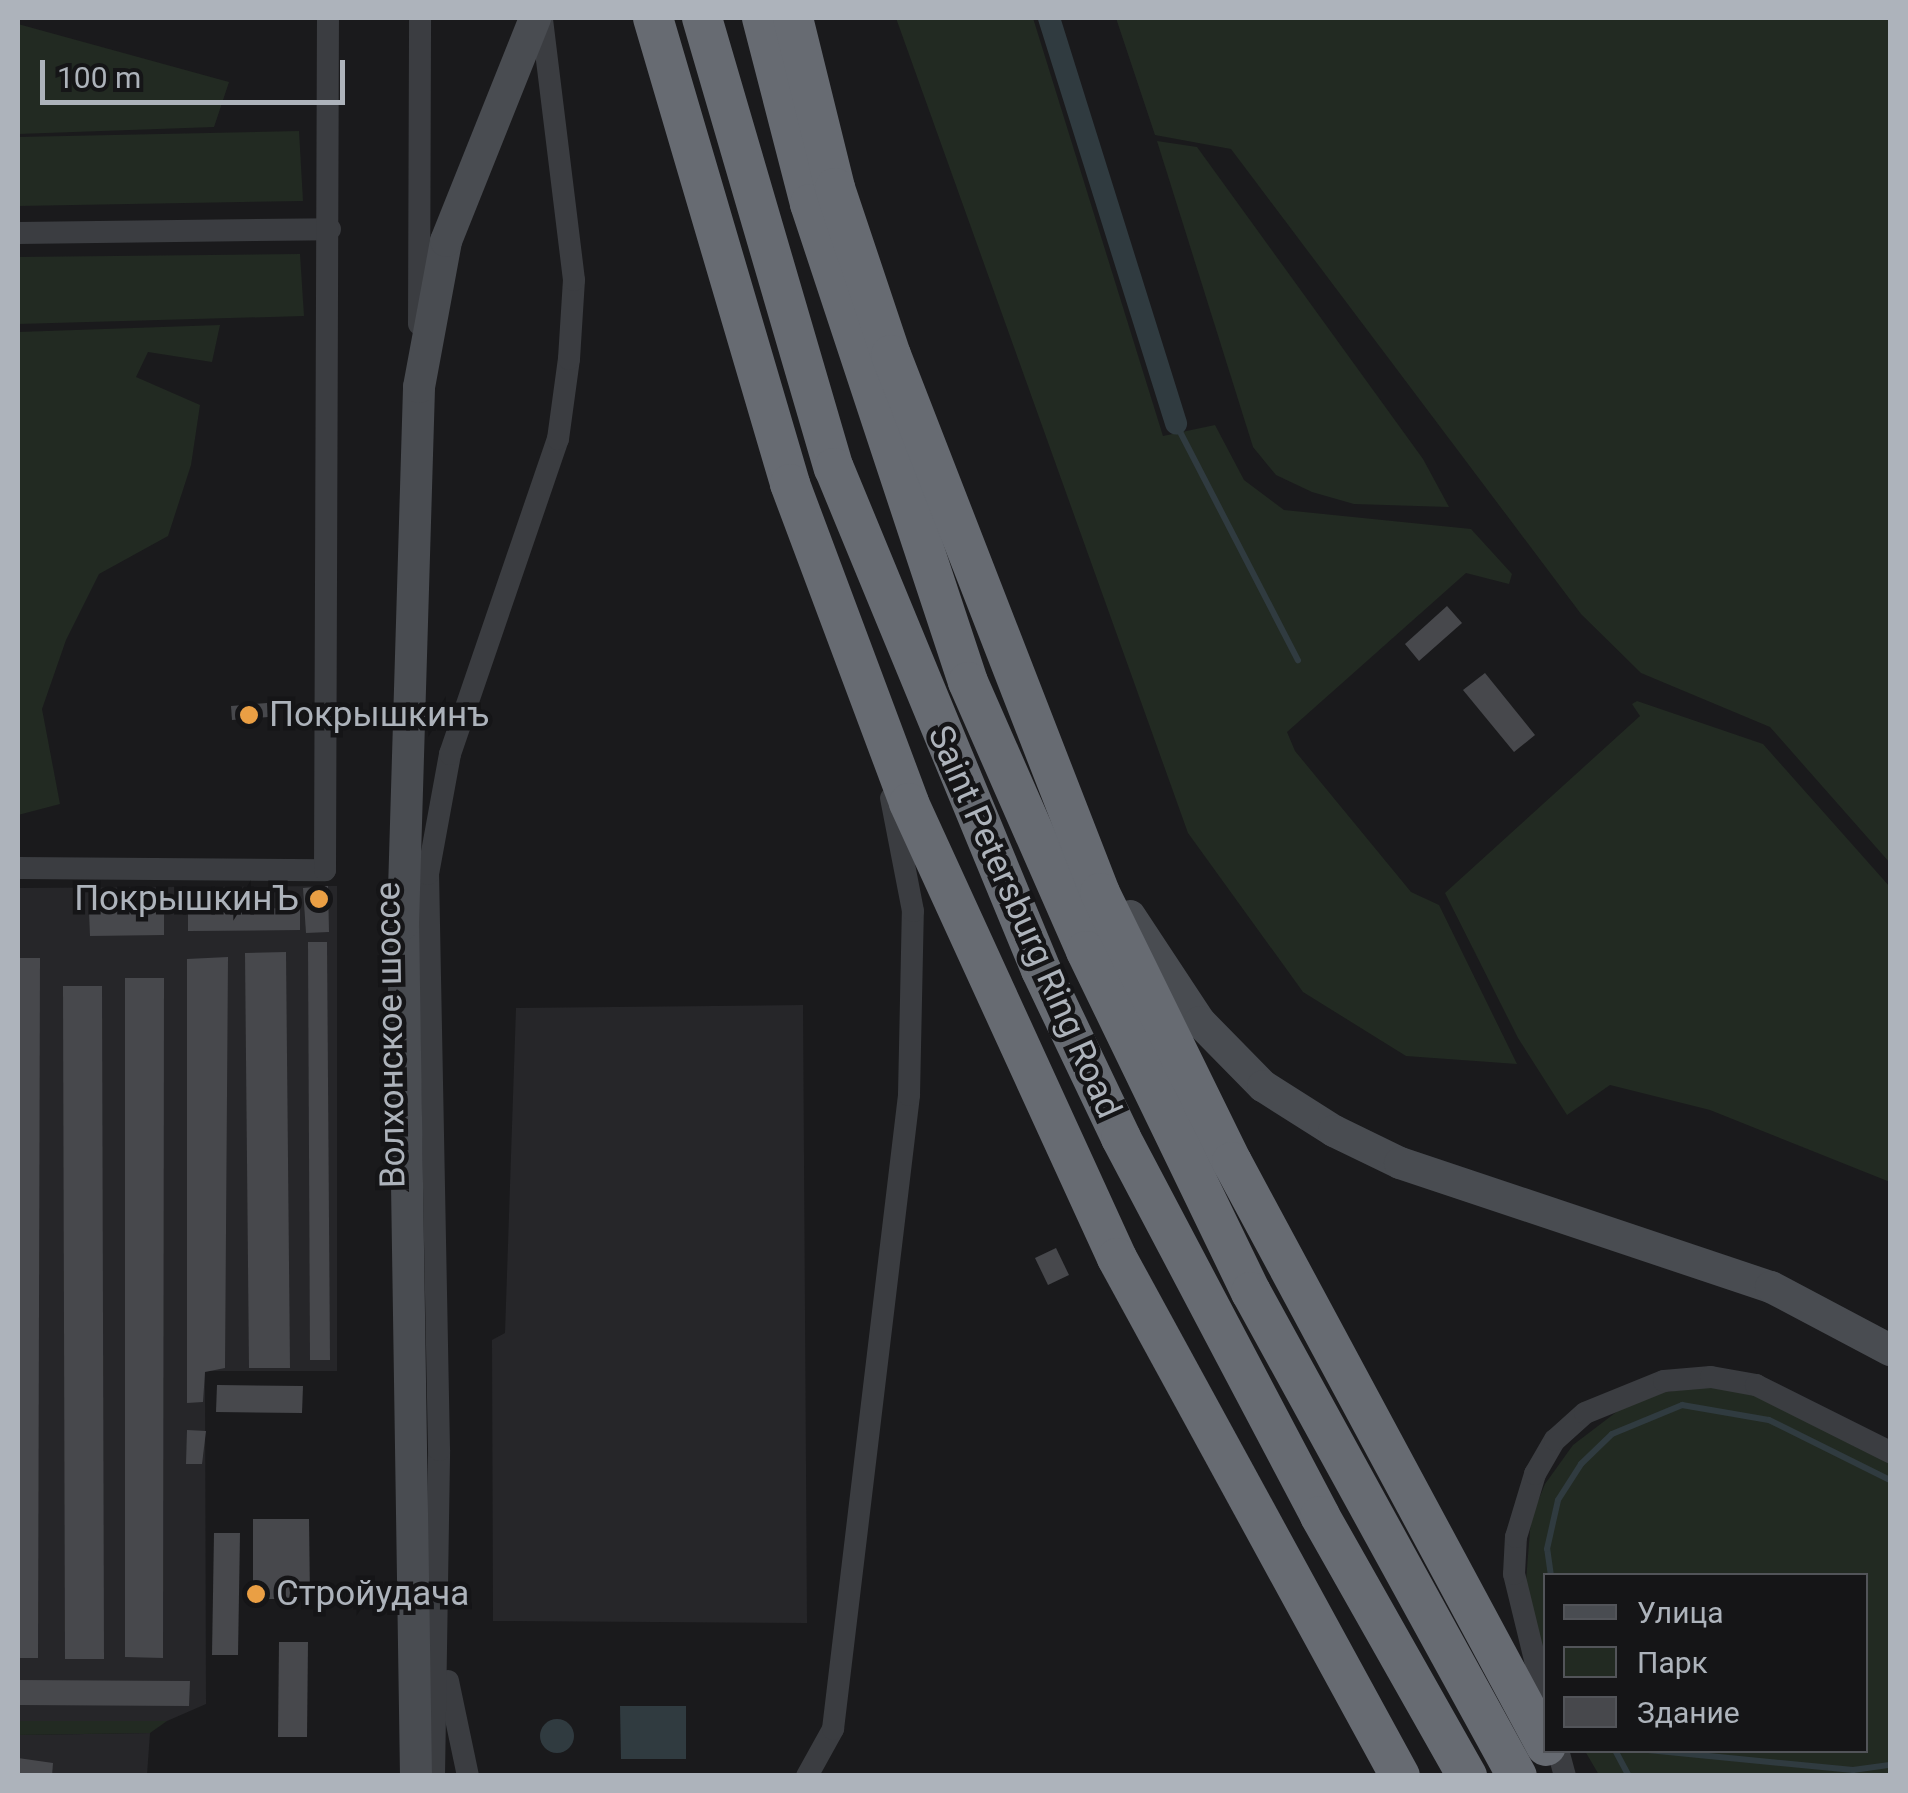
<!DOCTYPE html>
<html>
<head>
<meta charset="utf-8">
<style>
	body { margin:0 }
	#map { position:relative; width:1908px; height:1793px; overflow:hidden; background:#1a1a1c; font-family:Roboto,sans-serif }
	div>[style] { position:absolute }
	[style*='--x'] { left:calc(var(--x)*1px); top:calc(var(--y)*1px); width:calc(var(--w)*1px); rotate:calc(var(--a)*1deg) }
	.built>* { inset:0; background:#262629 }
	.green>* { inset:0; background:#222a22 }
	.water>* { inset:0; background:#303b40 }
	.round { border-radius:50% }
	.stream>* { height:6px; margin:-3px; padding:0 3px; transform-origin:3px; border-radius:3px; background:#303b40 }
	.canal>* { height:22px; margin:-11px; padding:0 11px; transform-origin:11px; border-radius:11px; background:#303b40 }
	.building>* { inset:0; background:#47484c }
	.minor>* { height:22px; margin:-11px; padding:0 11px; transform-origin:11px; border-radius:11px; background:#3b3d41 }
	.secondary>* { height:32px; margin:-16px; padding:0 16px; transform-origin:16px; border-radius:16px; background:#494c51 }
	.motorway>* { height:40px; margin:-20px; padding:0 20px; transform-origin:20px; border-radius:20px; background:#676b72 }
	.dots>* { width:28px; height:28px; translate:-50% -50%; box-sizing:border-box; border:5px solid #151517; border-radius:50% }
	span { translate:-50% -50%; white-space:nowrap; text-align:center; line-height:1.15; -webkit-text-stroke:9px #151517; paint-order:stroke }
	.poi-label { font-size:35px; color:#adb3bb }
	.left { translate:0 -50%; text-align:left }
	.right { translate:-100% -50%; text-align:right }
	.street-label { font-size:35px; color:#adb3bb }
	.frame { position:absolute; inset:0; border:20px solid #adb3bb; pointer-events:none }
	.legend { position:absolute; left:1543px; top:1573px; width:325px; height:180px; box-sizing:border-box; background:#151517; border:2px solid #525459; margin:0; padding:12px 18px; list-style:none; font-size:30px; color:#adb3bb }
	.legend li { display:flex; align-items:center; gap:20px; height:50px }
	.legend b { width:50px; border:2px solid #525459 }
	.scale { position:absolute; left:40px; top:60px; width:305px; height:45px; box-sizing:border-box; border:5px solid #adb3bb; border-top:0; padding-left:12px; font-size:30px; line-height:35px; white-space:nowrap; color:#adb3bb; -webkit-text-stroke:8px #151517; paint-order:stroke }
</style>
</head>
<body>
<div id="map">
	<div class="built">
		<div style="clip-path:polygon(337px 886px,337px 1371px,205px 1371px,206px 1704px,167px 1721px,18px 1721px,18px 888px)"></div>
		<div style="clip-path:polygon(803px 1005px,807px 1623px,493px 1621px,492px 1340px,505px 1333px,516px 1008px)"></div>
		<div style="clip-path:polygon(150px 1733px,147px 1775px,18px 1775px,18px 1735px)"></div>
	</div>
	<div class="green">
		<div style="clip-path:polygon(896px 18px,1033px 18px,1163px 436px,1215px 425px,1244px 480px,1284px 510px,1471px 529px,1512px 574px,1509px 584px,1466px 573px,1287px 732px,1295px 751px,1411px 892px,1439px 905px,1517px 1064px,1406px 1056px,1303px 992px,1188px 833px)"></div>
		<div style="clip-path:polygon(1116px 18px,1890px 18px,1890px 863px,1770px 727px,1641px 673px,1581px 614px,1231px 149px,1155px 135px)"></div>
		<div style="clip-path:polygon(18px 24px,229px 82px,214px 127px,18px 134px)"></div>
		<div style="clip-path:polygon(299px 131px,303px 201px,18px 206px,18px 137px)"></div>
		<div style="clip-path:polygon(1157px 141px,1197px 147px,1423px 459px,1449px 507px,1354px 504px,1312px 492px,1276px 475px,1253px 447px)"></div>
		<div style="clip-path:polygon(300px 254px,304px 316px,18px 324px,18px 257px)"></div>
		<div style="clip-path:polygon(220px 325px,212px 362px,148px 352px,136px 377px,200px 405px,191px 465px,168px 536px,99px 574px,66px 640px,42px 709px,60px 804px,18px 815px,18px 332px)"></div>
		<div style="clip-path:polygon(1637px 701px,1763px 744px,1890px 887px,1890px 1182px,1710px 1110px,1610px 1085px,1567px 1115px,1518px 1038px,1445px 893px,1640px 716px,1632px 704px)"></div>
		<div style="clip-path:polygon(1711px 1386px,1758px 1394px,1890px 1458px,1890px 1775px,1599px 1775px,1585px 1751px,1866px 1750px,1866px 1576px,1546px 1576px,1546px 1671px,1526px 1581px,1531px 1518px,1545px 1484px,1573px 1445px,1619px 1410px,1658px 1393px)"></div>
		<div style="clip-path:polygon(18px 1721px,167px 1721px,150px 1733px,18px 1735px)"></div>
	</div>
	<div class="water">
		<div style="clip-path:polygon(620px 1706px,686px 1706px,686px 1759px,621px 1759px)"></div>
		<div class="round" style="left:540px;top:1719px;width:34px;height:34px"></div>
	</div>
	<div class="stream">
		<div style="--x:1176;--y:424;--w:266;--a:62.7"></div>
		<div style="--x:1551;--y:1576;--w:27;--a:-98"></div>
		<div style="--x:1547;--y:1549;--w:50;--a:-77.3"></div>
		<div style="--x:1558;--y:1500;--w:43;--a:-57.4"></div>
		<div style="--x:1581;--y:1464;--w:43;--a:-44.1"></div>
		<div style="--x:1612;--y:1434;--w:76;--a:-22.5"></div>
		<div style="--x:1682;--y:1405;--w:88;--a:9.8"></div>
		<div style="--x:1769;--y:1420;--w:135;--a:26.4"></div>
		<div style="--x:1615;--y:1750;--w:30;--a:62"></div>
		<div style="--x:1648;--y:1750;--w:206;--a:5.6"></div>
		<div style="--x:1853;--y:1770;--w:37;--a:-8"></div>
	</div>
	<div class="canal">
		<div style="--x:1049;--y:18;--w:425;--a:72.6"></div>
	</div>
	<div class="building">
		<div style="clip-path:polygon(1447px 606px,1462px 623px,1419px 661px,1405px 644px)"></div>
		<div style="clip-path:polygon(1485px 673px,1535px 735px,1514px 752px,1463px 690px)"></div>
		<div style="clip-path:polygon(267px 703px,268px 717px,232px 720px,231px 706px)"></div>
		<div style="clip-path:polygon(328px 886px,329px 932px,306px 933px,303px 888px)"></div>
		<div style="clip-path:polygon(300px 908px,300px 930px,188px 931px,188px 909px)"></div>
		<div style="clip-path:polygon(164px 910px,164px 935px,90px 936px,89px 911px)"></div>
		<div style="clip-path:polygon(308px 942px,327px 942px,330px 1360px,310px 1360px)"></div>
		<div style="clip-path:polygon(286px 952px,290px 1368px,249px 1368px,245px 953px)"></div>
		<div style="clip-path:polygon(228px 957px,225px 1368px,205px 1372px,203px 1402px,187px 1403px,187px 959px)"></div>
		<div style="clip-path:polygon(18px 958px,40px 958px,38px 1658px,18px 1658px)"></div>
		<div style="clip-path:polygon(125px 978px,164px 978px,163px 1658px,125px 1657px)"></div>
		<div style="clip-path:polygon(63px 986px,102px 986px,104px 1659px,65px 1659px)"></div>
		<div style="clip-path:polygon(1056px 1248px,1069px 1275px,1048px 1285px,1035px 1258px)"></div>
		<div style="clip-path:polygon(217px 1385px,303px 1386px,302px 1413px,216px 1412px)"></div>
		<div style="clip-path:polygon(187px 1430px,206px 1431px,202px 1464px,186px 1464px)"></div>
		<div style="clip-path:polygon(253px 1519px,309px 1519px,310px 1599px,253px 1599px)"></div>
		<div style="clip-path:polygon(214px 1533px,240px 1533px,238px 1655px,212px 1655px)"></div>
		<div style="clip-path:polygon(279px 1642px,308px 1642px,307px 1737px,278px 1737px)"></div>
		<div style="clip-path:polygon(18px 1680px,190px 1681px,189px 1706px,18px 1705px)"></div>
		<div style="clip-path:polygon(18px 1758px,53px 1763px,52px 1776px,18px 1776px)"></div>
	</div>
	<div class="minor">
		<div style="--x:18;--y:233;--w:312;--a:-0.7"></div>
		<div style="--x:419;--y:324;--w:306;--a:-89.8"></div>
		<div style="--x:18;--y:868;--w:307;--a:0.4"></div>
		<div style="--x:325;--y:870;--w:852;--a:-89.8"></div>
		<div style="--x:448;--y:1681;--w:97;--a:78.1"></div>
		<div style="--x:1546;--y:1705;--w:135;--a:-103.7"></div>
		<div style="--x:1514;--y:1574;--w:37;--a:-87"></div>
		<div style="--x:1516;--y:1537;--w:66;--a:-73.2"></div>
		<div style="--x:1535;--y:1474;--w:39;--a:-60"></div>
		<div style="--x:1555;--y:1440;--w:40;--a:-42"></div>
		<div style="--x:1585;--y:1413;--w:85;--a:-22.1"></div>
		<div style="--x:1664;--y:1381;--w:47;--a:-4.9"></div>
		<div style="--x:1711;--y:1377;--w:46;--a:10.1"></div>
		<div style="--x:1756;--y:1385;--w:150;--a:26.6"></div>
		<div style="--x:1558;--y:1750;--w:27;--a:75"></div>
		<div style="--x:434;--y:1776;--w:326;--a:-89.1"></div>
		<div style="--x:439;--y:1450;--w:576;--a:-91.09"></div>
		<div style="--x:428;--y:874;--w:122;--a:-79.6"></div>
		<div style="--x:450;--y:754;--w:333;--a:-71.1"></div>
		<div style="--x:558;--y:439;--w:81;--a:-82.2"></div>
		<div style="--x:569;--y:359;--w:79;--a:-86.4"></div>
		<div style="--x:574;--y:280;--w:264;--a:-97"></div>
		<div style="--x:807;--y:1776;--w:54;--a:-61"></div>
		<div style="--x:833;--y:1729;--w:639;--a:-83.16"></div>
		<div style="--x:909;--y:1095;--w:184;--a:-88.8"></div>
		<div style="--x:913;--y:911;--w:115;--a:-101"></div>
	</div>
	<div class="secondary">
		<div style="--x:1130;--y:916;--w:127;--a:56.6"></div>
		<div style="--x:1200;--y:1022;--w:90;--a:45.5"></div>
		<div style="--x:1263;--y:1086;--w:84;--a:32.4"></div>
		<div style="--x:1334;--y:1131;--w:73;--a:25.9"></div>
		<div style="--x:1400;--y:1163;--w:391;--a:18.5"></div>
		<div style="--x:1771;--y:1287;--w:135;--a:27.9"></div>
		<div style="--x:416;--y:1776;--w:852;--a:-90.87"></div>
		<div style="--x:403;--y:924;--w:537;--a:-88.29"></div>
		<div style="--x:419;--y:387;--w:148;--a:-79.5"></div>
		<div style="--x:446;--y:241;--w:240;--a:-68.2"></div>
	</div>
	<div class="motorway">
		<div style="--x:653;--y:18;--w:486;--a:73.6"></div>
		<div style="--x:790;--y:484;--w:340;--a:69.5"></div>
		<div style="--x:909;--y:803;--w:500;--a:65.43"></div>
		<div style="--x:1117;--y:1258;--w:590;--a:61.35"></div>
		<div style="--x:702;--y:18;--w:469;--a:73.7"></div>
		<div style="--x:834;--y:468;--w:543;--a:67.59"></div>
		<div style="--x:1041;--y:970;--w:186;--a:64.5"></div>
		<div style="--x:1121;--y:1138;--w:427;--a:62.2"></div>
		<div style="--x:1320;--y:1516;--w:299;--a:60.5"></div>
		<div style="--x:762;--y:18;--w:192;--a:75.5"></div>
		<div style="--x:810;--y:204;--w:503;--a:71.71"></div>
		<div style="--x:968;--y:682;--w:294;--a:66.3"></div>
		<div style="--x:1086;--y:951;--w:379;--a:64.2"></div>
		<div style="--x:1251;--y:1292;--w:552;--a:61.21"></div>
		<div style="--x:793;--y:18;--w:175;--a:76.1"></div>
		<div style="--x:835;--y:188;--w:176;--a:71.5"></div>
		<div style="--x:891;--y:355;--w:577;--a:68.77"></div>
		<div style="--x:1100;--y:893;--w:300;--a:63.9"></div>
		<div style="--x:1232;--y:1162;--w:663;--a:61.73"></div>
	</div>
	<div class="dots">
		<div style="left:249px;top:715px;background:#ea9f44"></div>
		<div style="left:319px;top:899px;background:#ea9f44"></div>
		<div style="left:256px;top:1594px;background:#ea9f44"></div>
	</div>
	<div class="poi-label">
		<span class="left" style="left:269px;top:715px">Покрышкинъ</span>
		<span class="right" style="left:299px;top:899px">ПокрышкинЪ</span>
		<span class="left" style="left:276px;top:1594px">Стройудача</span>
	</div>
	<div class="street-label">
		<span style="left:1024px;top:922px;rotate:66deg">Saint Petersburg Ring Road</span>
		<span style="left:391px;top:1035px;rotate:-91deg">Волхонское шоссе</span>
	</div>
	<div class="frame"></div>
	<ul class="legend">
	<li><b style="height:12px;background:#494c51"></b>Улица</li>
	<li><b style="height:28px;background:#222a22"></b>Парк</li>
	<li><b style="height:28px;background:#47484c"></b>Здание</li>
	</ul>
	<div class="scale">100 m</div>
</div>
</body>
</html>
